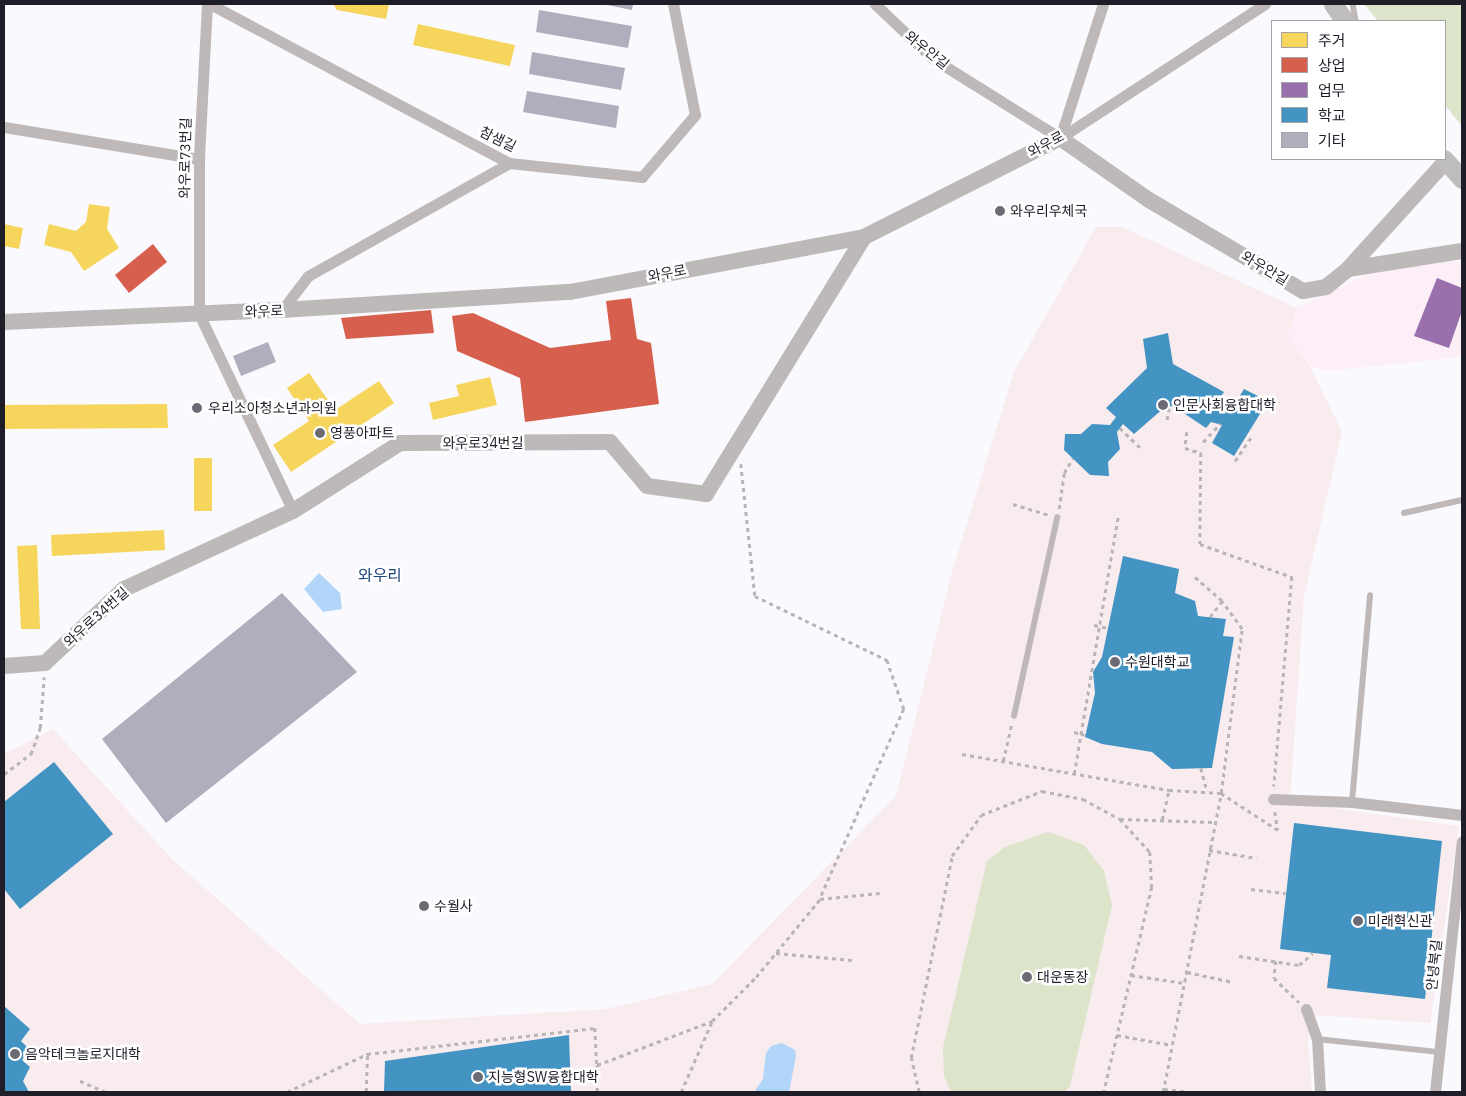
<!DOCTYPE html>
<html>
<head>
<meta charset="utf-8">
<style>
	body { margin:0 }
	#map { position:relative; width:1466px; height:1096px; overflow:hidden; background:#faf9fd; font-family:"IBM Plex Sans","Noto Sans KR",sans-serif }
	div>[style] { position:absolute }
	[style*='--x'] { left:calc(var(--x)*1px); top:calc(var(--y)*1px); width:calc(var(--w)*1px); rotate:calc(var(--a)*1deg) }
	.industrial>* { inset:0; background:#fceff8 }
	.education>* { inset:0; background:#f8ecef }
	.green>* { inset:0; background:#dce4ca }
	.water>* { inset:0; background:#b2d6fa }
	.homes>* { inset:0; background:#f6d55c }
	.shops>* { inset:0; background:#d6604d }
	.offices>* { inset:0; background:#9970ab }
	.schools>* { inset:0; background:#4393c3 }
	.building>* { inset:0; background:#b1adbd }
	.path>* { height:2.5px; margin-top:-1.25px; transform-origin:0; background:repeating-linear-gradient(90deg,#b8b5b6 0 4px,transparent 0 8px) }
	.lane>* { height:5.5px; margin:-2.75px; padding:0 2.75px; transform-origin:2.75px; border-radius:2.75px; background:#beb9b8 }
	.street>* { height:11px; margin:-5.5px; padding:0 5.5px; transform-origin:5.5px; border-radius:5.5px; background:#beb9b8 }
	.secondary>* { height:16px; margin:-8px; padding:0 8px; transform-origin:8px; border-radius:8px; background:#bdb9b8 }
	.primary>* { height:19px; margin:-9.5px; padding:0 9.5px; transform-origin:9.5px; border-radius:9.5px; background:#bfbdbc }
	.dots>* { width:14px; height:14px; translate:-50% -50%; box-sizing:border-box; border:2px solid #fff; border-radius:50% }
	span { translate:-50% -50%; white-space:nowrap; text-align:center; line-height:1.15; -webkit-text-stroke:5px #fff; paint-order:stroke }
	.street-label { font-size:14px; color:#1f1d28 }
	.poi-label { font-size:14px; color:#1f1d28 }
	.left { translate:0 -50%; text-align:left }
	.quarter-label { font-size:16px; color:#1e4579 }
	.frame { position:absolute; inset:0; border:5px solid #1f1d28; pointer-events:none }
	.legend { position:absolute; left:1271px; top:20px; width:175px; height:140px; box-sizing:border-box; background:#fff; border:1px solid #a5a5a9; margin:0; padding:6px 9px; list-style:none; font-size:15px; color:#1f1d28 }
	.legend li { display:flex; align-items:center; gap:10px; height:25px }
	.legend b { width:25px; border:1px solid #a5a5a9 }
</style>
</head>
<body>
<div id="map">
	<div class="industrial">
		<div style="clip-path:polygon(1456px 261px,1462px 262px,1462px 357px,1327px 371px,1310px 366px,1287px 337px,1297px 308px,1376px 270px)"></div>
	</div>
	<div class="education">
		<div style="clip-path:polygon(1096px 227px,1122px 227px,1297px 308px,1287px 337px,1310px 366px,1342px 432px,1304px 596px,1290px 802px,1459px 826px,1430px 1023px,1313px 1015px,1308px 1039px,1312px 1092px,4px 1092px,4px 754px,53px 729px,173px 860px,360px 1024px,606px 1009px,712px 984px,896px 796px,951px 575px,1014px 372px)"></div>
	</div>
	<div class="green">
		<div style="clip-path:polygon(1364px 4px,1462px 4px,1462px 126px,1445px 105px,1445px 21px,1378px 21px)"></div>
		<div style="clip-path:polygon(1048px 832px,1084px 845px,1104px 871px,1112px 905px,1070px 1086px,1064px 1092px,951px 1092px,944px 1076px,943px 1048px,987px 861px,1005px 847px)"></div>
	</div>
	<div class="water">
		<div style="clip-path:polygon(319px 573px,340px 593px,342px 609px,323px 612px,304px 589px)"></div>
		<div style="clip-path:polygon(782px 1043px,795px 1050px,796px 1056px,789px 1092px,754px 1092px,763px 1079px,766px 1053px,771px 1046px)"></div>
	</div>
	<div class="homes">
		<div style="clip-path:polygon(333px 4px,389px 4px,386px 19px,337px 10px)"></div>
		<div style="clip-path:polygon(418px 24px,515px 45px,510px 66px,413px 45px)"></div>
		<div style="clip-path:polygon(89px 204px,110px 207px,107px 229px,119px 248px,84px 271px,71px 252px,44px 245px,49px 224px,76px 231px,86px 222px)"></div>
		<div style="clip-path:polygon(4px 224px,23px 228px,19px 249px,4px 246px)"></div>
		<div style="clip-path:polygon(309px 373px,335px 410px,379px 381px,394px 403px,291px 472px,273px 445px,309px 421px,287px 388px)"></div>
		<div style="clip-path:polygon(490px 377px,497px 405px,433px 420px,429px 403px,459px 396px,456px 385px)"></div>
		<div style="clip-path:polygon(167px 404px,168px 428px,4px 429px,4px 405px)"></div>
		<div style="clip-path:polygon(194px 458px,212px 458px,212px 511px,194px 511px)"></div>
		<div style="clip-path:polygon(164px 530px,165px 550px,52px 556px,51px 535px)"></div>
		<div style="clip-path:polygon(37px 545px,40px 629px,21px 629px,17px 546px)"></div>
	</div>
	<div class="shops">
		<div style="clip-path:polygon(153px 244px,167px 262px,129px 293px,115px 275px)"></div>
		<div style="clip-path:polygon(631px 298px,637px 339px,651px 343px,659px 404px,525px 422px,520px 378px,457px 351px,452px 316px,473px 313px,550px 348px,611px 340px,606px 301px)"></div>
		<div style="clip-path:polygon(431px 310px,434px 333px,346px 339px,341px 318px)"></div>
	</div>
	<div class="offices">
		<div style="clip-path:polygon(1437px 278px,1462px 288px,1462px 311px,1449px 348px,1414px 336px)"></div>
	</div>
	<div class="schools">
		<div style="clip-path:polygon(1168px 333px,1173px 364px,1224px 392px,1216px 404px,1229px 413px,1244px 389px,1268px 401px,1234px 456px,1212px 443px,1222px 425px,1211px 422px,1206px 428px,1173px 406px,1165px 407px,1134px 434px,1123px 424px,1117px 432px,1120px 449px,1108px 462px,1109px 476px,1090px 475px,1064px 450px,1065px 434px,1081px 434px,1092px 424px,1110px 425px,1116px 417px,1106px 408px,1147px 368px,1143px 339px)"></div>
		<div style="clip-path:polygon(1123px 556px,1179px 569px,1175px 593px,1195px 601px,1198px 616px,1226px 619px,1223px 636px,1234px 637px,1212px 768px,1172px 769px,1152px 752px,1102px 744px,1085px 737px,1095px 693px,1093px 672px,1102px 657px)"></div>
		<div style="clip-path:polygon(54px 762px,113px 834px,20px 909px,4px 889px,4px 802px)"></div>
		<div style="clip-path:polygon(1294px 823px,1442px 841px,1425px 999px,1327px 988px,1331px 955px,1280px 949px)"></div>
		<div style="clip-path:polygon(4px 1006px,30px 1029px,21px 1041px,29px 1049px,22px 1060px,30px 1067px,23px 1081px,29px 1092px,4px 1092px)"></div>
		<div style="clip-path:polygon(569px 1035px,571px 1092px,384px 1092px,385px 1061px)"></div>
	</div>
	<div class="building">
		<div style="clip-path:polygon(602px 4px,633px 4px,632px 10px)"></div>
		<div style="clip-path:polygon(539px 10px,632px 26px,628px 48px,536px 32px)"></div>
		<div style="clip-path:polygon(532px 52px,625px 68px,621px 90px,529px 74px)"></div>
		<div style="clip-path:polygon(527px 91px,619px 106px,616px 128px,523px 112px)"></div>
		<div style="clip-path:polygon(268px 342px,276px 362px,241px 376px,233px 356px)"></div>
		<div style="clip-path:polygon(282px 593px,357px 672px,166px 823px,102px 739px)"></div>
	</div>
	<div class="path">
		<div style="--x:1167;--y:420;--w:12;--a:-81"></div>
		<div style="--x:1120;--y:428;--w:28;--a:44"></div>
		<div style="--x:1187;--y:432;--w:16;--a:97"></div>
		<div style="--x:1185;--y:448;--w:17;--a:17"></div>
		<div style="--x:1201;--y:453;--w:91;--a:90.6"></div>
		<div style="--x:1200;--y:544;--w:98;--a:19.7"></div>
		<div style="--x:1292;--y:577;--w:210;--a:94.9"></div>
		<div style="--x:1203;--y:442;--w:25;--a:-47"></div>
		<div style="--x:1235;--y:461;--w:32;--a:-56"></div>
		<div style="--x:741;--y:464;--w:133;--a:83.9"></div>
		<div style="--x:755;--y:596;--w:147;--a:25.9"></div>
		<div style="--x:887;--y:660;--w:52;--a:70.9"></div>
		<div style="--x:904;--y:709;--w:208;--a:113.9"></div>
		<div style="--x:1013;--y:504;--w:38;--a:17"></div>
		<div style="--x:1059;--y:509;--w:36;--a:-82"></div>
		<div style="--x:1064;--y:473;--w:17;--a:-59"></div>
		<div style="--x:1210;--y:617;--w:20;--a:-53"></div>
		<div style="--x:1094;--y:625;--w:14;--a:12"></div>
		<div style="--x:1074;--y:732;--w:11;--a:15"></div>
		<div style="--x:962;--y:754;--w:210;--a:9.9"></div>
		<div style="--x:1169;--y:790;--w:52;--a:3.3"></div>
		<div style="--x:1221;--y:793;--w:68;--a:33"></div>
		<div style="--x:1003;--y:761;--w:37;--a:-77"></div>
		<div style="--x:1201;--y:768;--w:24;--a:75"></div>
		<div style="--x:4;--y:774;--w:34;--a:-37"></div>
		<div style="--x:31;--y:754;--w:28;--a:-71"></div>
		<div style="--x:40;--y:728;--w:51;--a:-85.5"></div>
		<div style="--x:1074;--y:774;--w:261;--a:-80.3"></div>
		<div style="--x:1275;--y:812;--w:18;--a:81"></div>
		<div style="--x:1120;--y:819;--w:94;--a:1.8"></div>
		<div style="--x:1162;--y:820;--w:31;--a:-77"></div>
		<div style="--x:1209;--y:850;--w:48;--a:9.7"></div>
		<div style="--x:1251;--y:889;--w:35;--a:7"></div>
		<div style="--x:776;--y:953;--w:76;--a:5.3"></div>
		<div style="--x:1239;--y:956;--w:61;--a:8.5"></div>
		<div style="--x:1299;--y:965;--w:18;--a:-41"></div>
		<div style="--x:1276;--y:961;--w:17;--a:97"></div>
		<div style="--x:1274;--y:978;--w:35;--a:44"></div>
		<div style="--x:1187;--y:972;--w:47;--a:12.3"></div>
		<div style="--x:1131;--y:975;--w:54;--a:8.6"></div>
		<div style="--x:1117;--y:1035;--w:56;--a:10.3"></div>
		<div style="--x:80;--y:1081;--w:28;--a:23"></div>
		<div style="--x:1164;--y:1089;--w:25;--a:7"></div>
		<div style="--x:287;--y:1092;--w:89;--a:-25.4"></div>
		<div style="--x:366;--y:1092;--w:38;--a:-88"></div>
		<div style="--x:367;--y:1054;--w:229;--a:-6.5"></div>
		<div style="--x:595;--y:1028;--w:37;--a:87"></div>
		<div style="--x:597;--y:1092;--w:27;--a:-90"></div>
		<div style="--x:597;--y:1065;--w:123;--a:-20.9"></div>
		<div style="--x:681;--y:1092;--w:77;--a:-66.4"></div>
		<div style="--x:712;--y:1021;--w:62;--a:-45"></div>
		<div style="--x:756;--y:977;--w:101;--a:-50.6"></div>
		<div style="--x:820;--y:899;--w:60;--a:-5.7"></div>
		<div style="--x:919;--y:1092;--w:35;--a:-103"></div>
		<div style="--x:911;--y:1058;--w:206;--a:-78.5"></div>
		<div style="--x:952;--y:856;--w:50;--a:-54.7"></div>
		<div style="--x:981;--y:815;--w:66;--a:-21.5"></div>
		<div style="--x:1042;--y:791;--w:42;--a:11"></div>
		<div style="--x:1083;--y:799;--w:42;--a:28.4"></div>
		<div style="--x:1120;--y:819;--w:45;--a:47.7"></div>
		<div style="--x:1150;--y:852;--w:35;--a:87"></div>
		<div style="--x:1152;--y:887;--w:211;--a:103.2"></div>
		<div style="--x:1163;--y:1092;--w:305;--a:-79"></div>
		<div style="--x:1221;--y:793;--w:165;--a:-82.7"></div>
		<div style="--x:1242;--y:629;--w:34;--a:-126"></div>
		<div style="--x:1222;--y:601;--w:37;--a:-139"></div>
	</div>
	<div class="lane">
		<div style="--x:1353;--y:4;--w:17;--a:80"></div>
		<div style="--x:1404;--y:513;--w:59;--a:-12.6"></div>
		<div style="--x:1014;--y:716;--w:203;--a:-77.7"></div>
		<div style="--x:1352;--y:802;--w:207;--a:-85"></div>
		<div style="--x:1317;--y:1039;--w:123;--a:6.1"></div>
	</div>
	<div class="street">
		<div style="--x:207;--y:4;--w:155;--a:93"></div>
		<div style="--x:199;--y:159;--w:155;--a:90"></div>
		<div style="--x:199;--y:314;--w:218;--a:64.5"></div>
		<div style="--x:210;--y:4;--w:339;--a:28"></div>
		<div style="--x:509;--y:163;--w:134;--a:6"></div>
		<div style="--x:642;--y:177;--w:82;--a:-49.5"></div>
		<div style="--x:695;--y:115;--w:113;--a:-101.2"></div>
		<div style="--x:875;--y:4;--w:79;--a:43.5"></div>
		<div style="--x:932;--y:58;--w:151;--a:32"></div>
		<div style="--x:4;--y:127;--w:198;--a:9.3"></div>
		<div style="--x:1060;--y:138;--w:245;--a:-33.2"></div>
		<div style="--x:1060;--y:138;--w:141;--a:-72.2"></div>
		<div style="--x:282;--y:310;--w:43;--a:-52.6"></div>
		<div style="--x:308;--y:276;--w:231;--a:-29.3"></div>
		<div style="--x:1273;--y:799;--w:79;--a:2.2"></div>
		<div style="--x:1352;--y:802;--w:111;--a:6.7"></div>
		<div style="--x:1306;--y:1009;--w:32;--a:70"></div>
		<div style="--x:1317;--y:1039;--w:53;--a:86.8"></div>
		<div style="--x:1435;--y:1092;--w:252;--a:-83.9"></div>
	</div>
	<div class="secondary">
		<div style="--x:1348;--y:269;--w:115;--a:-9"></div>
		<div style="--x:4;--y:322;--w:278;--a:-2.5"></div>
		<div style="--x:282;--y:310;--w:289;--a:-3.6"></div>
		<div style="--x:570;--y:292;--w:299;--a:-10.6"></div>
		<div style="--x:864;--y:237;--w:220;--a:-26.8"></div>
		<div style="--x:1060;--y:138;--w:108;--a:34.9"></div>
		<div style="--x:1149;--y:200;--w:179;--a:30.6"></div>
		<div style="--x:1303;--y:291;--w:23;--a:-10"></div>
		<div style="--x:1326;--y:287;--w:28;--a:-39"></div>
		<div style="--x:1348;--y:269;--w:146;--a:-47.8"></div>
		<div style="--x:4;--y:666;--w:41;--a:-4.2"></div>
		<div style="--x:45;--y:663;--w:108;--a:-43.1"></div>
		<div style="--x:124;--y:589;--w:186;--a:-24.8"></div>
		<div style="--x:293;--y:511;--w:127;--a:-32.4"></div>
		<div style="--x:400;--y:443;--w:210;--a:-0.3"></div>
		<div style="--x:610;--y:442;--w:57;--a:49.9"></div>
		<div style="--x:647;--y:486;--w:60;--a:7.7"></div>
		<div style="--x:706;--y:494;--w:302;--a:-58.4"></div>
	</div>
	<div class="primary">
		<div style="--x:1333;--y:4;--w:21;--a:55"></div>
		<div style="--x:1444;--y:159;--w:27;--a:48"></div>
	</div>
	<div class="dots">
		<div style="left:1000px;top:211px;background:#6c6a73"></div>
		<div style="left:1163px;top:405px;background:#6c6a73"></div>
		<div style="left:197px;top:408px;background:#6c6a73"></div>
		<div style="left:320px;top:433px;background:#6c6a73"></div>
		<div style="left:1115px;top:662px;background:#6c6a73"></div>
		<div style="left:424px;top:906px;background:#6c6a73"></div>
		<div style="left:1358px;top:921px;background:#6c6a73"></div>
		<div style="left:1027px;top:977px;background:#6c6a73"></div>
		<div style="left:15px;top:1054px;background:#6c6a73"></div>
		<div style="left:478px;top:1077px;background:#6c6a73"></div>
	</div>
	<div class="street-label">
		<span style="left:927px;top:50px;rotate:39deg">와우안길</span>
		<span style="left:498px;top:139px;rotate:26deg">참샘길</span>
		<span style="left:1046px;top:144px;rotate:-28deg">와우로</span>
		<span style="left:185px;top:158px;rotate:-89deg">와우로73번길</span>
		<span style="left:1265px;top:268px;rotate:31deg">와우안길</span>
		<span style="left:667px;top:273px;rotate:-11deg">와우로</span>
		<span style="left:264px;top:311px;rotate:-2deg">와우로</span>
		<span style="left:483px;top:443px">와우로34번길</span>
		<span style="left:96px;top:617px;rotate:-42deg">와우로34번길</span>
		<span style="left:1434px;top:965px;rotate:-84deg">안녕북길</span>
	</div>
	<div class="poi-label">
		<span class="left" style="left:1010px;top:211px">와우리우체국</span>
		<span class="left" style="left:1173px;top:405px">인문사회융합대학</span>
		<span class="left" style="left:208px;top:408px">우리소아청소년과의원</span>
		<span class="left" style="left:330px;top:433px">영풍아파트</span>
		<span class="left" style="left:1125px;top:662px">수원대학교</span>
		<span class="left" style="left:434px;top:906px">수월사</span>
		<span class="left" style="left:1368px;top:921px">미래혁신관</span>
		<span class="left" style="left:1037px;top:977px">대운동장</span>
		<span class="left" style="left:25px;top:1054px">음악테크놀로지대학</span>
		<span class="left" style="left:488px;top:1077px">지능형SW융합대학</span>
	</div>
	<div class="quarter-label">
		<span style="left:380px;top:575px">와우리</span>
	</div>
	<div class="frame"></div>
	<ul class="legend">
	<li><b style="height:14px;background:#f6d55c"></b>주거</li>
	<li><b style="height:14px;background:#d6604d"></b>상업</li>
	<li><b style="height:14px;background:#9970ab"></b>업무</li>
	<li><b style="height:14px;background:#4393c3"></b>학교</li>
	<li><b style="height:14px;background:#b1adbd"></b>기타</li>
	</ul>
</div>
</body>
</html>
